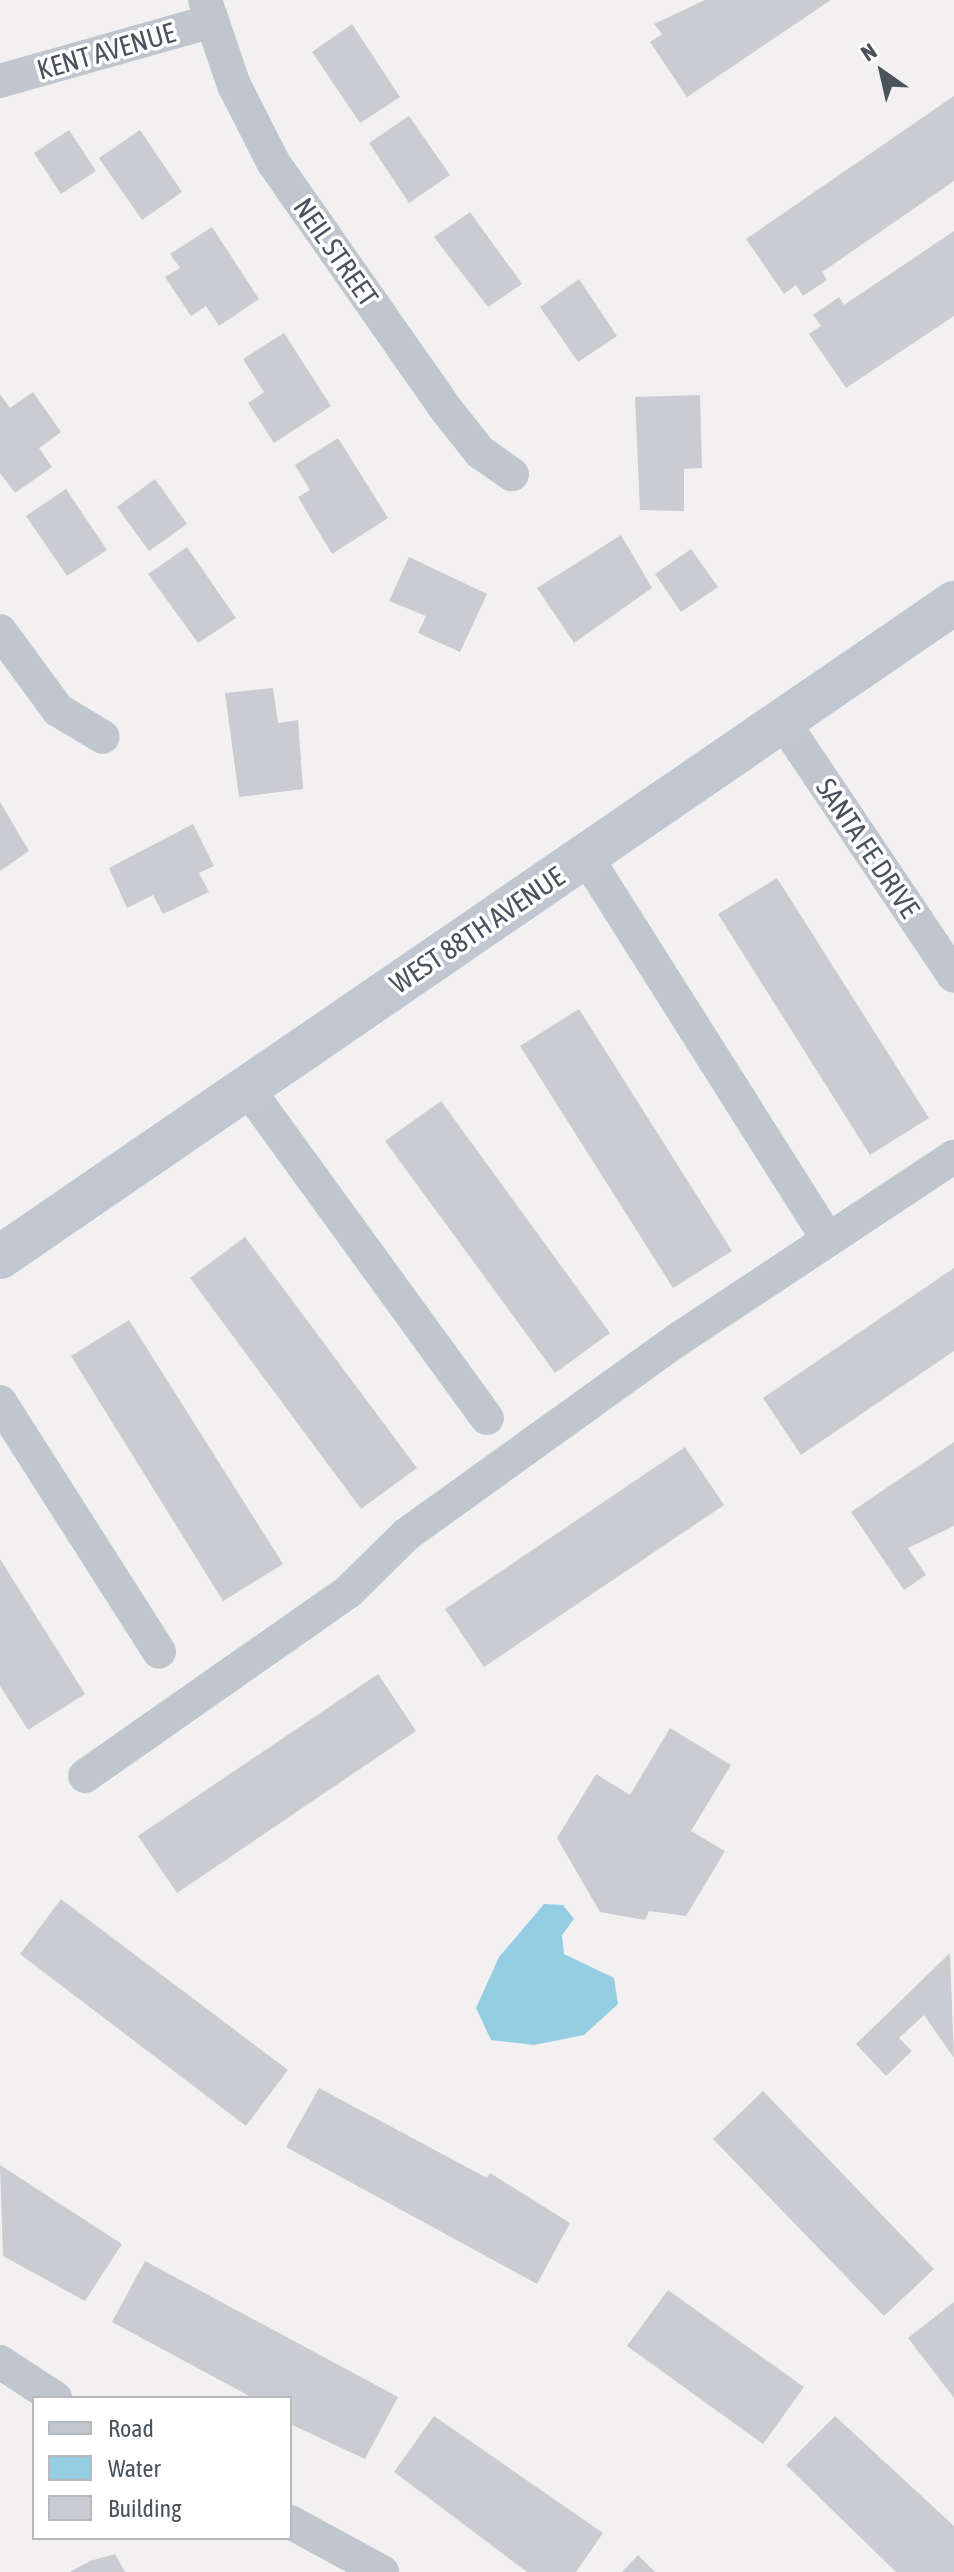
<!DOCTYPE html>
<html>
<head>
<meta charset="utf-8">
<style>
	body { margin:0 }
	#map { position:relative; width:954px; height:2572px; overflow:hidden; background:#f2f0f0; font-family:"Asap Condensed",sans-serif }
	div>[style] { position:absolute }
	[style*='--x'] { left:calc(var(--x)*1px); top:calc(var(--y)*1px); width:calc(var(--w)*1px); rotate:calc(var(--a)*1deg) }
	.water>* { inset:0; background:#95cee3 }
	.building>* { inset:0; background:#cbccd2 }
	.minor>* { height:34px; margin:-17px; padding:0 17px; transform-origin:17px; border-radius:17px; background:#c0c6cd }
	.secondary>* { height:44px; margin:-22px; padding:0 22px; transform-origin:22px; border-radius:22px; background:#c0c7d1 }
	span { translate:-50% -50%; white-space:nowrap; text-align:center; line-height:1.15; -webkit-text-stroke:7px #fff; paint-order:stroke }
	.street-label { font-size:28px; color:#4a525b }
	.legend { position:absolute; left:32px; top:2396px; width:260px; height:144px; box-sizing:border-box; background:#fff; border:2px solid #b7babd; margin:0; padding:10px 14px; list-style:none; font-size:24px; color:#4a525b }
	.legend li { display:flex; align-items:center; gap:16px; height:40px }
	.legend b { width:40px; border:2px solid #b7babd }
	.north { position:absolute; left:842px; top:32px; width:80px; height:80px; -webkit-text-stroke:6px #fff; paint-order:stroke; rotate:326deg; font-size:22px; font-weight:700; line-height:32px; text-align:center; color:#4a525b }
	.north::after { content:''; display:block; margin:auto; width:28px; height:36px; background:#4a525b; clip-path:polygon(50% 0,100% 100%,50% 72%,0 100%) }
</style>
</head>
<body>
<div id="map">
	<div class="water">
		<div style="clip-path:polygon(544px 1904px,563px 1905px,574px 1919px,562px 1935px,564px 1954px,614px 1978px,618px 2004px,584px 2035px,534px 2045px,491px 2040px,476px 2008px,499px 1957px)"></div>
	</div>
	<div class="building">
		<div style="clip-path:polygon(705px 0,831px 0,687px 97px,650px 42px,662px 34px,654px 24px)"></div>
		<div style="clip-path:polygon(352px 24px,400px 97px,360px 123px,312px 52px)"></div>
		<div style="clip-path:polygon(954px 96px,954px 181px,822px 272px,827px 280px,803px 296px,796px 285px,784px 294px,746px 239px)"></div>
		<div style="clip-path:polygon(409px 116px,450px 175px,409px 203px,369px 143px)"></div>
		<div style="clip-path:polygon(69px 130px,96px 171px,61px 194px,34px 153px)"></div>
		<div style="clip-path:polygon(140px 130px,182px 192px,142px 220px,99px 158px)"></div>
		<div style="clip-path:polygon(470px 212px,522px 284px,488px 307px,434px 237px)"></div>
		<div style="clip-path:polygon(212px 227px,259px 299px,219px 326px,206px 306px,191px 316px,165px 277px,180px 268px,170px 254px)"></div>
		<div style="clip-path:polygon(954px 231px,954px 316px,846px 388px,809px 334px,821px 326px,813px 315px,839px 297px,844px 305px)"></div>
		<div style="clip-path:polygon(579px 279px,617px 336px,578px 362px,540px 307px)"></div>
		<div style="clip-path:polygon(284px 333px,331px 406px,274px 443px,248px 403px,264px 392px,243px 359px)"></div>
		<div style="clip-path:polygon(33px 392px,61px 432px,39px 448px,52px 467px,15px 493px,0 473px,0 394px,10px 408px)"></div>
		<div style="clip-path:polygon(700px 395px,702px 468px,684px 469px,684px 511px,640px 510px,635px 397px)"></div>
		<div style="clip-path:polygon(338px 438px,388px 518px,332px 554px,298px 497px,310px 490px,295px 465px)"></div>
		<div style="clip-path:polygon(155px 479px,187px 524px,149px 551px,117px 507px)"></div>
		<div style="clip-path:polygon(66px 489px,107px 550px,67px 576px,26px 516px)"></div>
		<div style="clip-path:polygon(621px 535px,652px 588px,574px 643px,537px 588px)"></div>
		<div style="clip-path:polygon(187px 547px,236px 618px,198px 643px,148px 574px)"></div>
		<div style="clip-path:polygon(691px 549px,718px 587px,681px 612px,655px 574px)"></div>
		<div style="clip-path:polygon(409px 557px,487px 594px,460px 652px,418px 633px,426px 616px,389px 601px)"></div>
		<div style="clip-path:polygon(273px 688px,278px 723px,298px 720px,303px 789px,239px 797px,225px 693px)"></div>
		<div style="clip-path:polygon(0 802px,29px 851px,0 871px)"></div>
		<div style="clip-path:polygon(193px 824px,214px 866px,199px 873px,209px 892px,163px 914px,153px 895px,127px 908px,109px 868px)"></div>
		<div style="clip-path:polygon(777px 878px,929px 1118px,870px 1155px,718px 914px)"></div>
		<div style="clip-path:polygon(579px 1009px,732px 1251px,673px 1288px,520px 1046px)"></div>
		<div style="clip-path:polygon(441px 1101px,610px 1333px,555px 1373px,385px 1141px)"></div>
		<div style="clip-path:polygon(245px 1237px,417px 1468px,361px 1509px,190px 1278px)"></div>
		<div style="clip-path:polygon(954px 1268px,954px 1351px,801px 1455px,763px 1398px)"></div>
		<div style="clip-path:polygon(129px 1320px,283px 1564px,223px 1601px,71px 1356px)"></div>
		<div style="clip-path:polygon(954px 1442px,954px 1526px,908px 1548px,926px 1575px,904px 1590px,851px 1512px)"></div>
		<div style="clip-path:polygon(685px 1447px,724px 1505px,484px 1667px,445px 1609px)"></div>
		<div style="clip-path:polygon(0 1559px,85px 1694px,28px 1730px,0 1686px)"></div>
		<div style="clip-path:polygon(378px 1674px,416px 1731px,177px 1893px,138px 1836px)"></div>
		<div style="clip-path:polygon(670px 1728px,731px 1765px,691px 1831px,725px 1851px,686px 1916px,649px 1911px,645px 1920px,600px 1912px,557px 1838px,596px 1774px,630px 1795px)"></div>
		<div style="clip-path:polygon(61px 1899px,288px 2070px,246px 2126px,20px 1954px)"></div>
		<div style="clip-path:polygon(950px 1953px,954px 2058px,924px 2015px,899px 2038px,912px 2051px,886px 2076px,856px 2044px)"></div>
		<div style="clip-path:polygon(319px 2088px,487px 2178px,490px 2173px,570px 2223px,537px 2284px,286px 2147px)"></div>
		<div style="clip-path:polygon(763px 2091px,934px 2269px,884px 2316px,713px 2139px)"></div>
		<div style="clip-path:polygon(0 2165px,122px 2244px,85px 2301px,3px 2256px)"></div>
		<div style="clip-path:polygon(145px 2261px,398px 2397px,365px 2459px,290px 2424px,290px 2398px,253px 2398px,112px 2322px)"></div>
		<div style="clip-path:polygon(668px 2290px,804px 2387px,763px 2444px,627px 2346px)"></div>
		<div style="clip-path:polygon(954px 2302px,954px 2398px,908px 2338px)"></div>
		<div style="clip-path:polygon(434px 2416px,603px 2533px,576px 2572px,527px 2572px,394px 2472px)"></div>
		<div style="clip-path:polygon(835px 2416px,954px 2526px,954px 2572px,896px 2572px,786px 2465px)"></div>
		<div style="clip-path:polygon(115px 2554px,125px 2572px,70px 2572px,90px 2561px)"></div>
		<div style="clip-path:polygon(638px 2555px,655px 2572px,622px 2572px)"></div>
	</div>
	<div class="minor">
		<div style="--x:205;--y:0;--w:90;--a:71.2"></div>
		<div style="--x:234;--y:85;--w:86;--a:63.1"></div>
		<div style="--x:273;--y:162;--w:302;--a:55"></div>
		<div style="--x:446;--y:409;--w:55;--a:51.7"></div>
		<div style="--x:480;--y:452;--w:39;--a:35"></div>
		<div style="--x:0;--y:81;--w:220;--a:-15.8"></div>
		<div style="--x:0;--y:631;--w:98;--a:53.7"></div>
		<div style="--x:58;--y:710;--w:52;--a:31"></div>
		<div style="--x:782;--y:720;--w:308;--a:56.1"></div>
		<div style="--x:585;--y:855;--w:455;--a:57.7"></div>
		<div style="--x:247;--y:1088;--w:408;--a:54"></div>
		<div style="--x:0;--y:1402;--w:296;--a:57.5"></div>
		<div style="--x:85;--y:1776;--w:322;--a:-35"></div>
		<div style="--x:349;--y:1591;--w:81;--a:-44.5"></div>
		<div style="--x:407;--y:1534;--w:332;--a:-35.7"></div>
		<div style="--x:677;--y:1340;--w:332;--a:-33.5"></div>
		<div style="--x:0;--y:2362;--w:66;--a:33.2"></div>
		<div style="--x:290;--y:2522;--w:105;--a:28.5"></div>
	</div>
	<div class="secondary">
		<div style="--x:0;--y:1257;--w:1157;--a:-34.43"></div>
	</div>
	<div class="street-label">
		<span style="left:106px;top:51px;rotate:-16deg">KENT AVENUE</span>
		<span style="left:336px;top:252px;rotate:55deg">NEIL STREET</span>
		<span style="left:868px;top:848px;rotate:56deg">SANTA FE DRIVE</span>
		<span style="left:477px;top:930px;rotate:-34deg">WEST 88TH AVENUE</span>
	</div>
	<ul class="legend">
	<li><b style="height:10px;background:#c0c7d1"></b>Road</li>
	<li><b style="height:22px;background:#95cee3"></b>Water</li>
	<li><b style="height:22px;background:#cbccd2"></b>Building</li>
	</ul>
	<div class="north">N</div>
</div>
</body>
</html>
